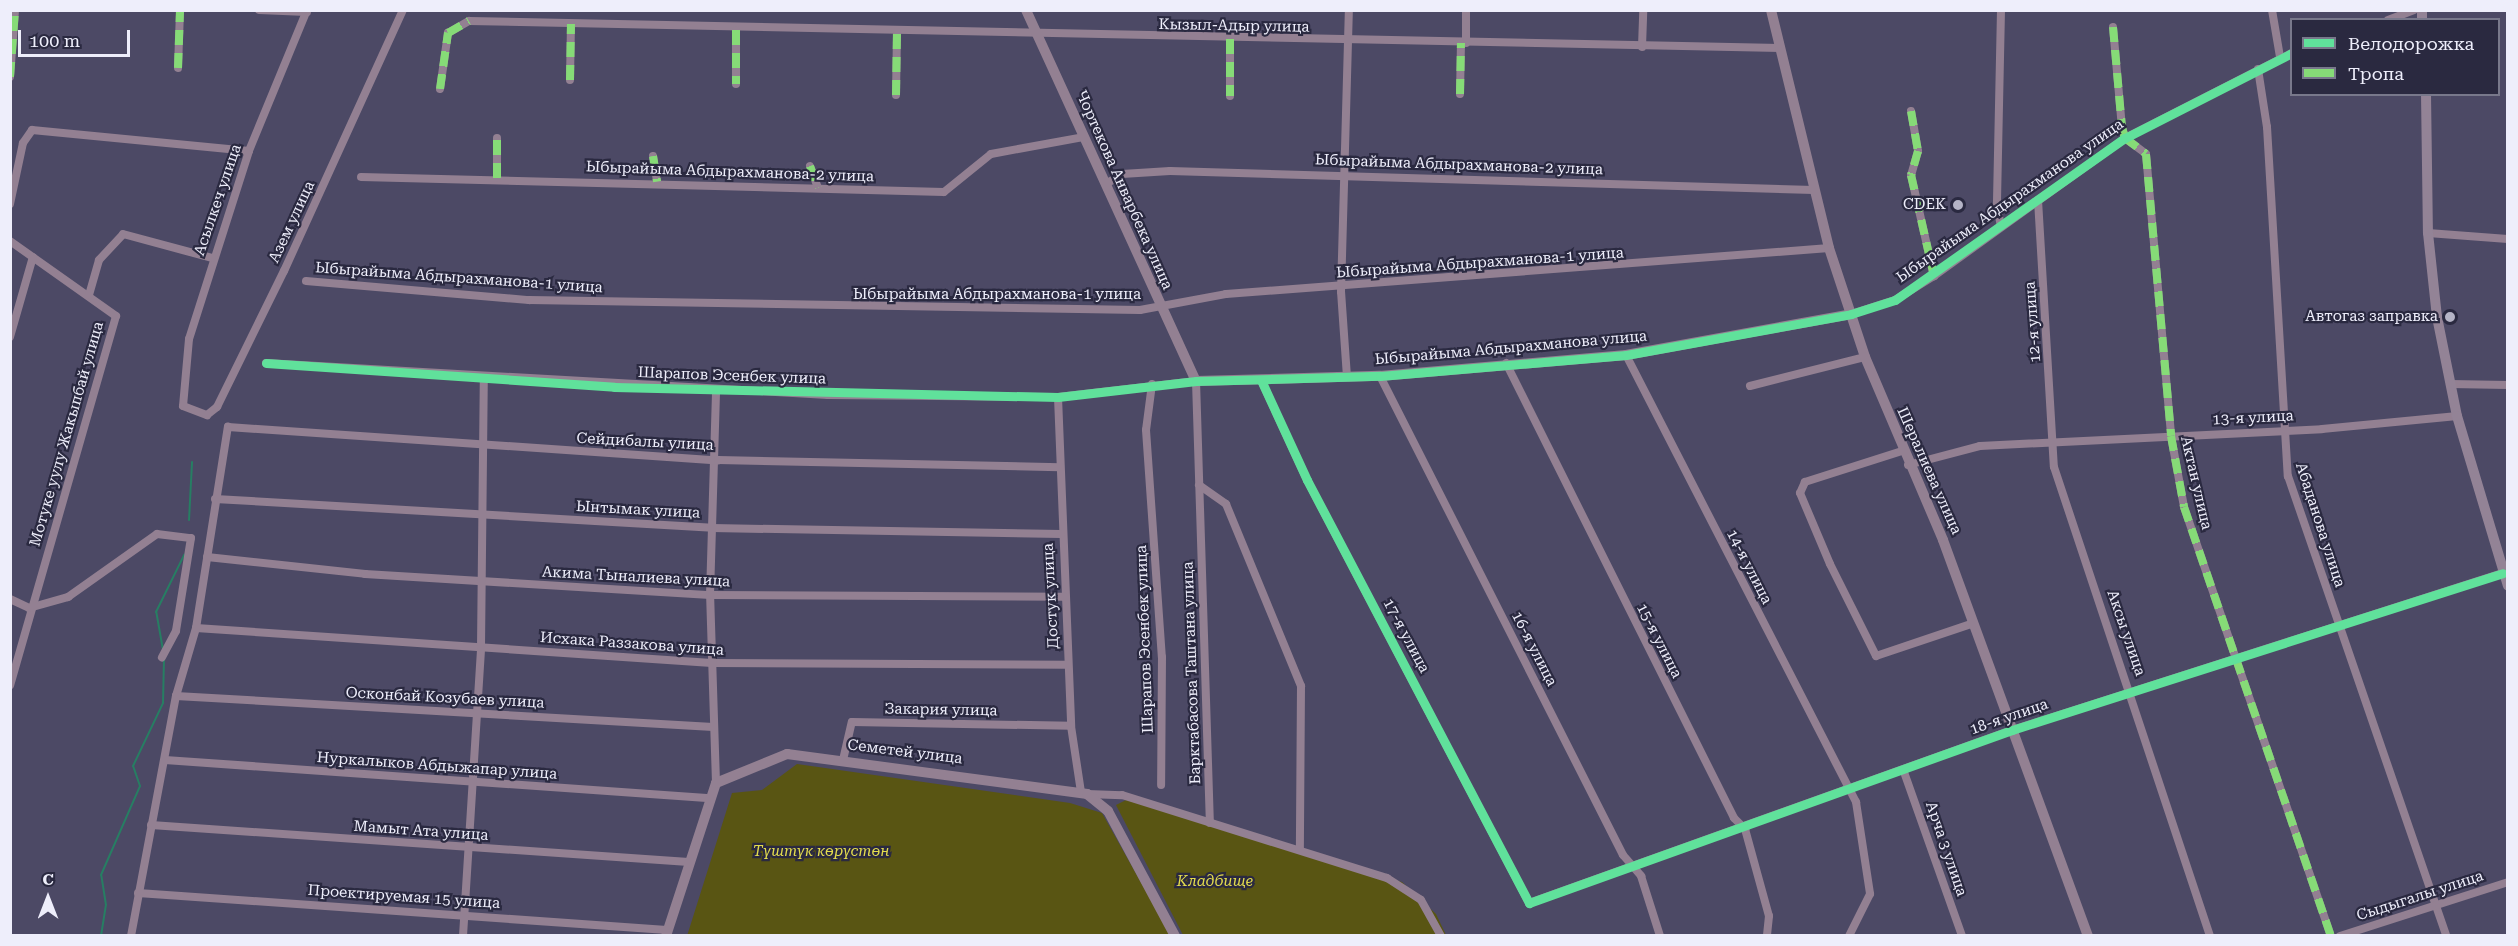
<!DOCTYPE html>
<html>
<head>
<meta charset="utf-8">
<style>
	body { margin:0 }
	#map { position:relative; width:2518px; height:946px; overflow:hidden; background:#4c4965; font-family:"Roboto Serif",serif }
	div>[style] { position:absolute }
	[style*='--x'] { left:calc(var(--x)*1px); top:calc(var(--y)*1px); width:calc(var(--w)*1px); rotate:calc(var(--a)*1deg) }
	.green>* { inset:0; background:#595513 }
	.stream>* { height:2px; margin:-1px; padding:0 1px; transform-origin:1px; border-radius:1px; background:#277e63 }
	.minor>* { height:8px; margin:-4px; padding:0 4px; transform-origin:4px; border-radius:4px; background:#938092 }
	.tertiary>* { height:10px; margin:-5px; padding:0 5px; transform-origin:5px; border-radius:5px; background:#938092 }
	.secondary>* { height:10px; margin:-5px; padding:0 5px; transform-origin:5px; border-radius:5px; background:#938396 }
	.quiet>* { height:8px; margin-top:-4px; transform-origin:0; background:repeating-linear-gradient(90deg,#86db77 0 15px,transparent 0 23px) }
	.cycleway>* { height:9px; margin:-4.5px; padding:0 4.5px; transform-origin:4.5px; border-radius:4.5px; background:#60e19b }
	.dots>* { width:16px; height:16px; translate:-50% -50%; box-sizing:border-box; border:3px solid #2a2940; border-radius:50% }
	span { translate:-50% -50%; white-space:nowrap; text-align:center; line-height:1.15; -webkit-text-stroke:4.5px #2a2940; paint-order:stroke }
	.street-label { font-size:15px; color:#eeeefb }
	.poi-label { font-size:15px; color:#eeeefb }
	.right { translate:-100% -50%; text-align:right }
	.park-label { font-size:15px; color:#e3dc4d; font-style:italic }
	.frame { position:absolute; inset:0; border:12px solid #eeeefb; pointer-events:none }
	.legend { position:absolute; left:2290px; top:18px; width:210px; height:78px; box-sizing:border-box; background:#2a2940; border:2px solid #78788b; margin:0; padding:8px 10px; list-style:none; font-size:18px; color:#eeeefb }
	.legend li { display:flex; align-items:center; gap:12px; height:30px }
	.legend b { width:30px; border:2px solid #78788b }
	.north { position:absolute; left:18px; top:868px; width:60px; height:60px; -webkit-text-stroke:4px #2a2940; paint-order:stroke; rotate:0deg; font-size:16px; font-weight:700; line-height:24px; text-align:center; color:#eeeefb }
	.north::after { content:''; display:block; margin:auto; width:21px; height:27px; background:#eeeefb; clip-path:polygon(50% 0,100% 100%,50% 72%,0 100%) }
	.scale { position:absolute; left:18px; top:30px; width:112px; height:27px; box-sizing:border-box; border:3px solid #eeeefb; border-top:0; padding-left:8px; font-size:18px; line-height:21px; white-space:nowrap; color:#eeeefb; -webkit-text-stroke:4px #2a2940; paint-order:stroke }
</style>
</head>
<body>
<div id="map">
	<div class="green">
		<div style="clip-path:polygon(797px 764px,1070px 803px,1102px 813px,1171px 936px,687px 936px,732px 793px,762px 790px)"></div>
		<div style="clip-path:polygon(1126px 800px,1402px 882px,1436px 914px,1446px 935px,1183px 935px,1116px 805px)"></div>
	</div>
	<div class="stream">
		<div style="--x:189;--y:520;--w:58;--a:-87"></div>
		<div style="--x:163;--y:650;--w:39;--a:-100"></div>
		<div style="--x:156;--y:612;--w:64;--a:-63.8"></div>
		<div style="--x:101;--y:936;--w:31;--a:-81"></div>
		<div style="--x:106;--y:905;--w:30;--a:-99"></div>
		<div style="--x:101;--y:875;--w:97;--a:-66.3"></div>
		<div style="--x:140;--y:786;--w:21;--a:-109"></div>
		<div style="--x:133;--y:766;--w:70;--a:-64.5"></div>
		<div style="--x:163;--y:703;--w:44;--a:-88.7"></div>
	</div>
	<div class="minor">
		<div style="--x:259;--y:10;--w:48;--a:2.4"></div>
		<div style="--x:307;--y:10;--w:152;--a:112.4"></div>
		<div style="--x:249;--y:151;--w:197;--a:107.7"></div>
		<div style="--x:189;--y:339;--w:67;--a:95.1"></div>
		<div style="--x:183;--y:406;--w:26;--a:21"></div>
		<div style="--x:207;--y:415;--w:13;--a:-39"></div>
		<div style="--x:217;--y:407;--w:152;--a:-63.8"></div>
		<div style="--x:284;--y:271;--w:287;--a:-65.5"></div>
		<div style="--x:2001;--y:10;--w:196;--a:91.2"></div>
		<div style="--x:1997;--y:206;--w:21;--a:79"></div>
		<div style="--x:2272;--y:10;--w:48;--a:80.3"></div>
		<div style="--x:2388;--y:20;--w:28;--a:-21"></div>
		<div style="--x:469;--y:21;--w:1312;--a:1.18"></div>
		<div style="--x:2113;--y:27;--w:100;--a:84.9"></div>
		<div style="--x:2122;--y:127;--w:11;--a:75"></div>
		<div style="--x:2125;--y:138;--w:26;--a:37"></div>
		<div style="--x:2146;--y:154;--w:283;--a:84.9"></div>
		<div style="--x:2171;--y:436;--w:72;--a:79.6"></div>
		<div style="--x:2184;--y:507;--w:453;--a:71.1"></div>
		<div style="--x:736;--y:30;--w:54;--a:90"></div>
		<div style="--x:1230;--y:39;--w:57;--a:90"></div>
		<div style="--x:1466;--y:43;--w:33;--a:-90"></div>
		<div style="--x:1642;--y:47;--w:37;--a:-88"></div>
		<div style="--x:178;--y:68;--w:58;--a:-88"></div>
		<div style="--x:2258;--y:69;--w:59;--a:81.2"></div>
		<div style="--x:2267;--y:127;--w:350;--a:86.6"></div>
		<div style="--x:2288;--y:476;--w:486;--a:71"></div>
		<div style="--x:10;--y:77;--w:67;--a:-85.7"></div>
		<div style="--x:570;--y:80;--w:56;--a:-89"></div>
		<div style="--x:440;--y:89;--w:57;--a:-81.9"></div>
		<div style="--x:448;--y:33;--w:24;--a:-30"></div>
		<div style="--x:1460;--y:94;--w:51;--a:-88.9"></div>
		<div style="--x:896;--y:95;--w:63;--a:-89.1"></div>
		<div style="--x:1911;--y:111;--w:41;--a:80.1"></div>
		<div style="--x:1918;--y:151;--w:25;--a:106"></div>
		<div style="--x:1911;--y:175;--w:104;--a:77.2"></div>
		<div style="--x:653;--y:156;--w:26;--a:81"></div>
		<div style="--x:810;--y:166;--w:23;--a:70"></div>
		<div style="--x:361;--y:177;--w:583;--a:1.47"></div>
		<div style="--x:944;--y:192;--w:60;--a:-39"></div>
		<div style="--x:991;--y:154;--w:95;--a:-10.4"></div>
		<div style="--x:497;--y:178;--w:40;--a:-90"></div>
		<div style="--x:1106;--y:184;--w:19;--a:-32"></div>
		<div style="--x:1122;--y:174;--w:48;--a:-3.6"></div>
		<div style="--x:1170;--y:171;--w:644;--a:1.69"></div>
		<div style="--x:2038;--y:200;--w:267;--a:86.6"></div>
		<div style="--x:2054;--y:467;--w:494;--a:71.6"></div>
		<div style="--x:10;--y:204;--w:62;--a:-78"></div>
		<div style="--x:23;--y:143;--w:16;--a:-55"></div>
		<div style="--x:32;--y:130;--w:218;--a:5.5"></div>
		<div style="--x:2428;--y:233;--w:80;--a:4.3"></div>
		<div style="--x:10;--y:241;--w:130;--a:35.3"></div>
		<div style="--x:116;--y:316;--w:384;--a:106"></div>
		<div style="--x:306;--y:281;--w:224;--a:4.9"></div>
		<div style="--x:529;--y:300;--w:611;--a:0.94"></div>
		<div style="--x:1140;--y:310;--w:87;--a:-10.5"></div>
		<div style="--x:1226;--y:294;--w:605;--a:-4.36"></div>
		<div style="--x:89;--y:295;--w:36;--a:-74"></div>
		<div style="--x:99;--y:260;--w:35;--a:-47"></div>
		<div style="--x:123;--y:234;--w:92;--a:15.1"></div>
		<div style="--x:1851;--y:314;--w:46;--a:-17.7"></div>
		<div style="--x:1895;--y:300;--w:46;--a:-31.6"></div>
		<div style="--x:1934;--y:276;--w:236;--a:-35.8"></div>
		<div style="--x:2125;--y:138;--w:187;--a:-27"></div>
		<div style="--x:10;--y:337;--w:83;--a:-74"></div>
		<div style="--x:1626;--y:355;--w:503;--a:62.77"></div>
		<div style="--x:1856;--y:802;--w:93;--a:81.3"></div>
		<div style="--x:1870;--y:894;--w:47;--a:116.6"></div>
		<div style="--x:266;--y:363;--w:563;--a:3.26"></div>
		<div style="--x:828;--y:395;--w:230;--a:0.5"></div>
		<div style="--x:1058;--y:397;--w:139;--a:-6.6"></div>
		<div style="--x:1196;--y:381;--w:442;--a:88.2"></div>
		<div style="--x:1506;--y:363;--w:509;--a:63.38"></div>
		<div style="--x:1734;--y:818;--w:16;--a:45"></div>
		<div style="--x:1745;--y:829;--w:90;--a:74.6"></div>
		<div style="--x:1769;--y:916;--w:20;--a:96"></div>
		<div style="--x:1380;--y:376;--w:537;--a:63.1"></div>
		<div style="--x:1623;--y:855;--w:28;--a:49"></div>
		<div style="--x:1641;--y:876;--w:63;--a:72.4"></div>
		<div style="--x:1347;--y:377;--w:85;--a:-94"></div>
		<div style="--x:1341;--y:292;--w:282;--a:-88.4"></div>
		<div style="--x:1261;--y:380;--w:110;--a:65.3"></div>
		<div style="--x:1307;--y:480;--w:478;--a:62.3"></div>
		<div style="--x:1529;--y:903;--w:513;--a:-19.71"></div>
		<div style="--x:2012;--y:730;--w:515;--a:-17.73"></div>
		<div style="--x:1152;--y:384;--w:46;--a:97.4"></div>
		<div style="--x:1146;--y:430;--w:228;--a:86"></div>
		<div style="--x:1162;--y:657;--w:128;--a:90.4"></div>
		<div style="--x:2450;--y:384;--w:58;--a:1"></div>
		<div style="--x:1750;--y:386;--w:119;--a:-14.2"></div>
		<div style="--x:1058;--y:397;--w:329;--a:87.7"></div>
		<div style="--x:1071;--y:726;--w:67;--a:81.4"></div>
		<div style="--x:1902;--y:451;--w:102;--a:162.3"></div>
		<div style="--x:1805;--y:482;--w:12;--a:114"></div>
		<div style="--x:1800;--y:493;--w:77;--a:67.1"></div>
		<div style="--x:1830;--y:564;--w:103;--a:63.4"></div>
		<div style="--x:1876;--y:656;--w:103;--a:-18.6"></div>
		<div style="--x:1908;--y:465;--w:74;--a:-14.8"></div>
		<div style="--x:1980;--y:446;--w:342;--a:-2.8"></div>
		<div style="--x:2322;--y:429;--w:136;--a:-5.5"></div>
		<div style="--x:1199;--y:485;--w:33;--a:35"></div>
		<div style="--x:1226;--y:504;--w:197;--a:67.6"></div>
		<div style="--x:1301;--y:686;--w:163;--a:90.4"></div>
		<div style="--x:215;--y:499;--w:498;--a:3.3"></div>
		<div style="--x:712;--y:528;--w:349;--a:1"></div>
		<div style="--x:207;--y:557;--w:159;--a:6.1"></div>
		<div style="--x:365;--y:574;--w:346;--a:3.5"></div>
		<div style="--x:710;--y:595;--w:354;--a:0.3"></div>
		<div style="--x:10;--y:599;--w:21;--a:25"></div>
		<div style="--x:29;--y:608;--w:41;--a:-15.8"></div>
		<div style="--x:68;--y:597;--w:109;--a:-35.3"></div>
		<div style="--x:157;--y:534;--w:34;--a:7"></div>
		<div style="--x:191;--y:538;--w:94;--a:99.2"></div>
		<div style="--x:176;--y:631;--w:30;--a:118"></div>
		<div style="--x:196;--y:628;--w:517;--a:3.88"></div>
		<div style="--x:712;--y:663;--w:356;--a:0.3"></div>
		<div style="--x:176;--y:696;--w:538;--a:3.3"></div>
		<div style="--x:165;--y:760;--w:543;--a:4.01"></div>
		<div style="--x:843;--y:760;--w:39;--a:-77"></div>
		<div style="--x:852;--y:722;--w:219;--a:1"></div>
		<div style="--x:1904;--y:772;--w:174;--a:70.5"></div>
		<div style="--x:716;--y:783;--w:188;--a:-91.8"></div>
		<div style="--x:710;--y:595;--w:204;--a:-88.3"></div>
		<div style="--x:1087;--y:794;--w:35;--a:2"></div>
		<div style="--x:1122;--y:795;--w:278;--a:17.4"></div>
		<div style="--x:1387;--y:878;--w:40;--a:32.9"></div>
		<div style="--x:1421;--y:900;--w:41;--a:60.9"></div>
		<div style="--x:151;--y:825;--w:539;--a:3.93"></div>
		<div style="--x:138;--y:893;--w:530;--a:4"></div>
		<div style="--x:131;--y:936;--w:244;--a:-79.4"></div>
		<div style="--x:176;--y:696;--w:71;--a:-73.6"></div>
		<div style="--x:196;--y:628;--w:204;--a:-81"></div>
		<div style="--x:228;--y:427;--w:491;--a:3.9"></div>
		<div style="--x:718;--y:460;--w:342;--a:1.2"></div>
		<div style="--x:463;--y:936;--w:290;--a:-86.4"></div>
		<div style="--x:481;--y:647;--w:268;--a:-89.4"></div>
		<div style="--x:2340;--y:936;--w:176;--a:-17.8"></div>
	</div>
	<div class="tertiary">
		<div style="--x:1026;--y:10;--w:408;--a:65.4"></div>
		<div style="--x:1196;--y:381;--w:184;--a:-1.6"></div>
		<div style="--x:1380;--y:376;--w:247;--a:-4.9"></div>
		<div style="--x:1626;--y:355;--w:229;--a:-10.3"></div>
		<div style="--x:1771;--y:10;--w:245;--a:76.3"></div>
		<div style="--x:1829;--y:248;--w:115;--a:71.7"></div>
		<div style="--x:1865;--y:357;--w:199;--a:66.9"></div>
		<div style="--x:1943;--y:540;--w:422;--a:69.9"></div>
		<div style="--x:666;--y:936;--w:161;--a:-71.9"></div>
		<div style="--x:716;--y:783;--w:77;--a:-22.2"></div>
		<div style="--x:787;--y:754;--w:303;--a:7.6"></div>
		<div style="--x:1087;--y:794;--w:27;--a:39"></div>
		<div style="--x:1108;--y:811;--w:142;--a:61.8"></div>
	</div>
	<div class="secondary">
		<div style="--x:2422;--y:10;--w:10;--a:90"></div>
		<div style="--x:2426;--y:94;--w:139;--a:89.2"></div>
		<div style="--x:2428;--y:233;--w:84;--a:83.9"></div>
		<div style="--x:2437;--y:317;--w:101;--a:78.6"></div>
		<div style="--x:2457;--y:416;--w:177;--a:73.3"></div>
	</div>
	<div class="quiet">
		<div style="--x:2113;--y:27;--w:100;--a:84.9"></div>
		<div style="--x:2122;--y:127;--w:11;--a:75"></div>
		<div style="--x:2125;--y:138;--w:26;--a:37"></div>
		<div style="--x:2146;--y:154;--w:283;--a:84.9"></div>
		<div style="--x:2171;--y:436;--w:72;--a:79.6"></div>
		<div style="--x:2184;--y:507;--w:453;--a:71.1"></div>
		<div style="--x:736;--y:30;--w:54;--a:90"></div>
		<div style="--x:1230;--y:39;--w:57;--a:90"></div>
		<div style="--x:178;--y:68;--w:58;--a:-88"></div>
		<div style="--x:10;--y:77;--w:67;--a:-85.7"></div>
		<div style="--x:570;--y:80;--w:56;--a:-89"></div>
		<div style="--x:440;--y:89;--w:57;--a:-81.9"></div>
		<div style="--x:448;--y:33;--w:24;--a:-30"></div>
		<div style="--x:1460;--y:94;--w:51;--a:-88.9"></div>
		<div style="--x:896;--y:95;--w:63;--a:-89.1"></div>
		<div style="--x:1911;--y:111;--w:41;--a:80.1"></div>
		<div style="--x:1918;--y:151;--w:25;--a:106"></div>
		<div style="--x:1911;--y:175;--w:104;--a:77.2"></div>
		<div style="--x:653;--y:156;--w:26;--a:81"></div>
		<div style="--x:810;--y:166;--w:23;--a:70"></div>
		<div style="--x:497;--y:178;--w:40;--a:-90"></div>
	</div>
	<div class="cycleway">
		<div style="--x:266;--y:363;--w:349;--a:3.9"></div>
		<div style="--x:614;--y:387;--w:444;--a:1.3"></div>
		<div style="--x:1058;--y:397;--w:139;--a:-6.6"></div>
		<div style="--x:1196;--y:381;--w:184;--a:-1.6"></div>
		<div style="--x:1380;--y:376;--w:247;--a:-4.9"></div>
		<div style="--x:1626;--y:355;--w:229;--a:-10.3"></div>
		<div style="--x:1851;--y:314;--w:46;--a:-17.7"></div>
		<div style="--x:1895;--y:300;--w:281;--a:-35.2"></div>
		<div style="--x:2125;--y:138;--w:187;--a:-27"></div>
		<div style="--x:1261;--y:380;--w:110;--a:65.3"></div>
		<div style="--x:1307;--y:480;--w:478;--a:62.3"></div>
		<div style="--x:1529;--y:903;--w:513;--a:-19.71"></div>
		<div style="--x:2012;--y:730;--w:515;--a:-17.73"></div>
	</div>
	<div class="dots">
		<div style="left:1958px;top:205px;background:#b5b4c6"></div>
		<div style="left:2450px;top:317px;background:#b5b4c6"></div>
	</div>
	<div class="street-label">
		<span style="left:1234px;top:26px;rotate:1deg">Кызыл-Адыр улица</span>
		<span style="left:1459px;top:165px;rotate:2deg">Ыбырайыма Абдырахманова-2 улица</span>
		<span style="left:730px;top:172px;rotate:2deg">Ыбырайыма Абдырахманова-2 улица</span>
		<span style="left:1124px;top:190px;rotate:66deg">Чортекова Анварбека улица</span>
		<span style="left:218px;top:200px;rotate:-71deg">Асылкеч улица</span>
		<span style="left:2010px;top:201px;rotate:-35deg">Ыбырайыма Абдырахманова улица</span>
		<span style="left:292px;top:222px;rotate:-65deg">Азем улица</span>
		<span style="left:1480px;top:263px;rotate:-4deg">Ыбырайыма Абдырахманова-1 улица</span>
		<span style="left:459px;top:278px;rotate:4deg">Ыбырайыма Абдырахманова-1 улица</span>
		<span style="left:997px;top:295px">Ыбырайыма Абдырахманова-1 улица</span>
		<span style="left:2033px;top:322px;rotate:-94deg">12-я улица</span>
		<span style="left:1511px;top:348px;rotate:-5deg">Ыбырайыма Абдырахманова улица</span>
		<span style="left:732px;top:376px;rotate:2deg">Шарапов Эсенбек улица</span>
		<span style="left:2253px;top:418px;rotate:-3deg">13-я улица</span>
		<span style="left:67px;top:434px;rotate:-74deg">Мотуке уулу Жакыпбай улица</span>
		<span style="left:645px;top:442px;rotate:3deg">Сейдибалы улица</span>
		<span style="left:1929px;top:471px;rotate:66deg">Шералиева улица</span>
		<span style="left:2196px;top:483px;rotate:77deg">Актан улица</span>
		<span style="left:638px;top:510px;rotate:3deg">Ынтымак улица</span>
		<span style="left:2320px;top:525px;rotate:72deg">Абаданова улица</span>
		<span style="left:1749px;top:567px;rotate:63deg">14-я улица</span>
		<span style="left:636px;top:577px;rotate:3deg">Акима Тыналиева улица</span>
		<span style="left:1051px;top:596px;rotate:-93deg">Достук улица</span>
		<span style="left:2126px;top:633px;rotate:71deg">Аксы улица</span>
		<span style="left:1406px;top:636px;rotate:62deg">17-я улица</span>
		<span style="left:1145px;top:639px;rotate:-92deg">Шарапов Эсенбек улица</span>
		<span style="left:1659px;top:641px;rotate:63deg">15-я улица</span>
		<span style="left:632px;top:644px;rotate:4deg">Исхака Раззакова улица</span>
		<span style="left:1534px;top:649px;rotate:63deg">16-я улица</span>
		<span style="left:1192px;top:673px;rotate:-92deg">Барктабасова Таштана улица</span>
		<span style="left:445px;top:698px;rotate:3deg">Осконбай Козубаев улица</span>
		<span style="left:941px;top:710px;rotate:1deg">Закария улица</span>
		<span style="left:2009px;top:717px;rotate:-19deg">18-я улица</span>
		<span style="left:905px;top:752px;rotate:7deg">Семетей улица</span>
		<span style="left:437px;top:766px;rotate:4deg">Нуркалыков Абдыжапар улица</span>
		<span style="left:421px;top:831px;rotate:4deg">Мамыт Ата улица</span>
		<span style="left:1946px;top:849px;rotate:71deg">Арча 3 улица</span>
		<span style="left:2420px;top:896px;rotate:-18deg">Сыдыгалы улица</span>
		<span style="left:404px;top:897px;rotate:4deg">Проектируемая 15 улица</span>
	</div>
	<div class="poi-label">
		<span class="right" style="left:1946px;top:205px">CDEK</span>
		<span class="right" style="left:2438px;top:317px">Автогаз заправка</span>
	</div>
	<div class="park-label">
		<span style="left:821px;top:852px">Түштүк көрүстөн</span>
		<span style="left:1215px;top:882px">Кладбище</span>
	</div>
	<div class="frame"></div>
	<ul class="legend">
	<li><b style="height:8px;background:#60e19b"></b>Велодорожка</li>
	<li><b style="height:8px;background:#86db77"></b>Тропа</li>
	</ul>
	<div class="north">С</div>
	<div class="scale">100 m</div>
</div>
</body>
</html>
